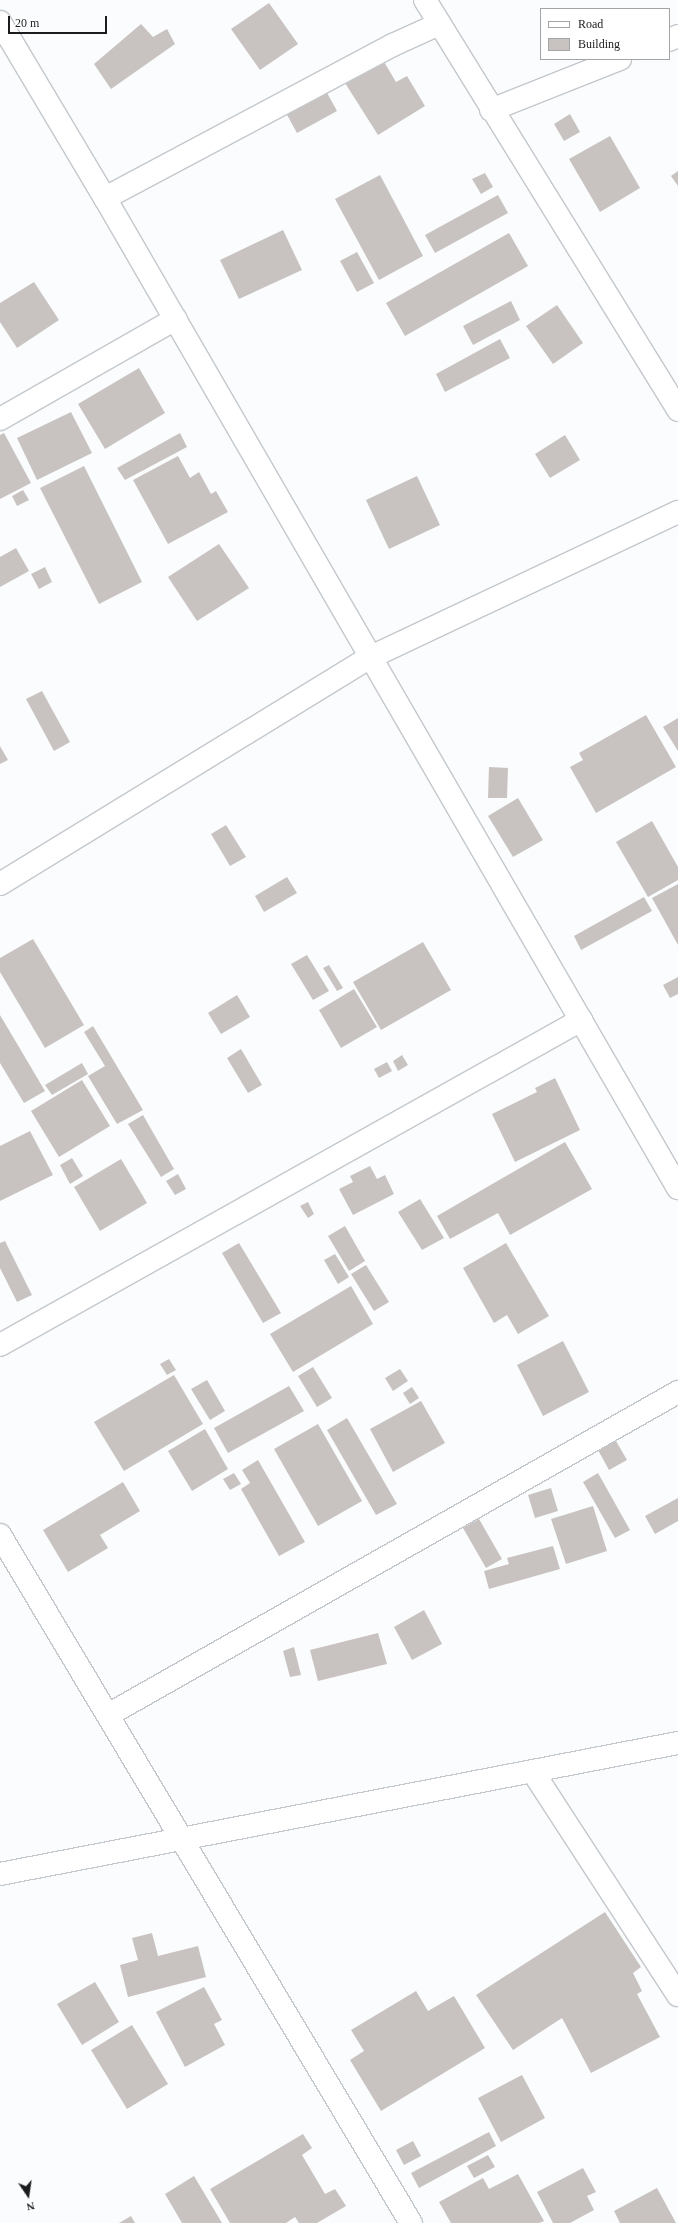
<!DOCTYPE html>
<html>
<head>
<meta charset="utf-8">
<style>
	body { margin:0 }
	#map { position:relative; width:678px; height:2223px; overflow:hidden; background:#fafcfe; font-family:"Times New Roman",serif }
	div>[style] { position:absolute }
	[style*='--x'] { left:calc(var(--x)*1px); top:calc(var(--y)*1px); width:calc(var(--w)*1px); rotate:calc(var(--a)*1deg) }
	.building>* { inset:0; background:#c8c3c0 }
	.roads { filter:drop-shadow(1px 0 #c4c8cc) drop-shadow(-1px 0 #c4c8cc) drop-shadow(0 1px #c4c8cc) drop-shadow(0 -1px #c4c8cc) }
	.street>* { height:22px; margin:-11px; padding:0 11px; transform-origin:11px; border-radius:11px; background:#fff }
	span { translate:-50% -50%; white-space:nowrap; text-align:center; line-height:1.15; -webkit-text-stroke:3.5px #fff; paint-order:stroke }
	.legend { position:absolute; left:540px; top:8px; width:130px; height:52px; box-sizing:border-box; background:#fff; border:1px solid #a3a4a5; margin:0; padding:5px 7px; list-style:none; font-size:12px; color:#1a1c1d }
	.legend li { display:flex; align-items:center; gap:8px; height:20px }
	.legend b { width:20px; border:1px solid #a3a4a5 }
	.north { position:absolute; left:8px; top:2175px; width:40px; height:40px; -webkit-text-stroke:3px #fff; paint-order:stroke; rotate:167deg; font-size:11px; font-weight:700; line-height:16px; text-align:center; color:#1a1c1d }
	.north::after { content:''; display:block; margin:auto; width:14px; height:18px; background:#1a1c1d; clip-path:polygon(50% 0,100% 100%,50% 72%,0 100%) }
	.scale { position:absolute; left:8px; top:16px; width:99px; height:18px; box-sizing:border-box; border:2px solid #1a1c1d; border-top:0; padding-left:5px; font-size:12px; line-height:14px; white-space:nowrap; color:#1a1c1d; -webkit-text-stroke:3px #fff; paint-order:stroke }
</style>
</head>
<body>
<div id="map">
	<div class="building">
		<div style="clip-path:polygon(269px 3px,298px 44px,260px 70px,231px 29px)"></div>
		<div style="clip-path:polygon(141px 24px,153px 37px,167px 29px,175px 44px,111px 89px,94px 64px)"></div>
		<div style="clip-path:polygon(383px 60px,396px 82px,407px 76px,425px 106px,378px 135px,345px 83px)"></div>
		<div style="clip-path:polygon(326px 91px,337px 111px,297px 133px,286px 113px)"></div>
		<div style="clip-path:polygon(570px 114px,580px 132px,564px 141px,554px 124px)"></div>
		<div style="clip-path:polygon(610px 136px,640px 188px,600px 212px,569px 159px)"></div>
		<div style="clip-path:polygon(678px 171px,678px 186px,671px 176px)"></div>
		<div style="clip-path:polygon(485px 173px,493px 187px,481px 194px,472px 179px)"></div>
		<div style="clip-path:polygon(380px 175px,423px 256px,379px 280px,335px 199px)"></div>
		<div style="clip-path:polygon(498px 195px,508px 213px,435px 253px,425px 235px)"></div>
		<div style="clip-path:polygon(283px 230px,302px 270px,239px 299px,220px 260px)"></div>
		<div style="clip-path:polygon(509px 233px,528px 266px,405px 336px,386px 303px)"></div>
		<div style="clip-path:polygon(357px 252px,374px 283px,357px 292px,340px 261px)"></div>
		<div style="clip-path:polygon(34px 282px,59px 320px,17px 348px,0 322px,0 303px)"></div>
		<div style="clip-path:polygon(511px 301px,520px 320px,473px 345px,463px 326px)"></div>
		<div style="clip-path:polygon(557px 305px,583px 343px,553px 364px,526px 326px)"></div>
		<div style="clip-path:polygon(500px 339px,510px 358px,445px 392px,436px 374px)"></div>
		<div style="clip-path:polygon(139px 368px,165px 413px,105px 449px,78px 404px)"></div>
		<div style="clip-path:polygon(71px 412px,92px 453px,37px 480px,17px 438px)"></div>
		<div style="clip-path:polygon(4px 433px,31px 483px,0 499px,0 435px)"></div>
		<div style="clip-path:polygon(180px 433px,187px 447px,125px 480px,117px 468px)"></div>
		<div style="clip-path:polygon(565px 435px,580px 460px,550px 478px,535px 454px)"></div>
		<div style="clip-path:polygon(178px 456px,190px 478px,199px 472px,211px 494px,216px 491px,228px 512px,168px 544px,133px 480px)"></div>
		<div style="clip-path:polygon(84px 466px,142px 582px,99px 604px,40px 488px)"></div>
		<div style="clip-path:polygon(417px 476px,440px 525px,389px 549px,366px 500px)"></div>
		<div style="clip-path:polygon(23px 490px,29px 500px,17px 506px,12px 496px)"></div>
		<div style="clip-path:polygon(219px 544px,249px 588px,197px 621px,168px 577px)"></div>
		<div style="clip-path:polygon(16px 548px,29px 571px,0 587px,0 557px)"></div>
		<div style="clip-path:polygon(45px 567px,52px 582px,39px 589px,31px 574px)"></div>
		<div style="clip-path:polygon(42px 691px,70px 742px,54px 751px,26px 699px)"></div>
		<div style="clip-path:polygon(646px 715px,676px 767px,596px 813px,570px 767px,583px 760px,579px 753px)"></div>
		<div style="clip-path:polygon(678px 718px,678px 751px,663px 727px)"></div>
		<div style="clip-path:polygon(0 746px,8px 760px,0 764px)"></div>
		<div style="clip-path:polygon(489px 767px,508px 768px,507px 798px,488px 798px)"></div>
		<div style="clip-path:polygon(518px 798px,543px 840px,513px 857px,488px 816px)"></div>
		<div style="clip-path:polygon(652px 821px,678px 867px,678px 880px,648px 897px,616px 842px)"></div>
		<div style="clip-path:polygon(226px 825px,246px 857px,230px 866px,211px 834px)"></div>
		<div style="clip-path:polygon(287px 877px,297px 893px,264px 912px,255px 896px)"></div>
		<div style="clip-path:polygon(678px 884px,678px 945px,652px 898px)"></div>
		<div style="clip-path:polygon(644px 897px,652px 911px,581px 950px,574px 936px)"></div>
		<div style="clip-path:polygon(33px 939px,84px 1025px,45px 1048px,0 972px,0 958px)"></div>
		<div style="clip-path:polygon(423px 942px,451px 990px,381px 1030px,353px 982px)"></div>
		<div style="clip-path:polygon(307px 955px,329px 991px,313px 1000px,291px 964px)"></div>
		<div style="clip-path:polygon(329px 965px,343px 988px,337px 991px,323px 968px)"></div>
		<div style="clip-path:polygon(678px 977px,678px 994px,670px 998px,663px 985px)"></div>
		<div style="clip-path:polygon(354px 989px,377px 1027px,341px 1048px,319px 1010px)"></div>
		<div style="clip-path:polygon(237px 995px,250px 1017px,221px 1034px,208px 1013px)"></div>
		<div style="clip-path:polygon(0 1015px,45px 1091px,24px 1103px,0 1063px)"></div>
		<div style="clip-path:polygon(93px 1026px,143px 1110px,117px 1124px,88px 1076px,105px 1066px,84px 1032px)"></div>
		<div style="clip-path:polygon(241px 1049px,262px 1085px,248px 1093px,227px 1058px)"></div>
		<div style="clip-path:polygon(402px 1055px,408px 1065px,398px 1071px,393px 1061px)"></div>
		<div style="clip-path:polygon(387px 1062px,392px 1071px,379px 1078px,374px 1069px)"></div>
		<div style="clip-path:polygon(82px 1063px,88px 1074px,52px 1095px,45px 1085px)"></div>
		<div style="clip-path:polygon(555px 1078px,580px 1130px,515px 1162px,492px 1114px,537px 1092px,535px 1088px)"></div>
		<div style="clip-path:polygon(82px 1080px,110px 1126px,59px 1157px,31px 1111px)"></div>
		<div style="clip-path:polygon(143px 1115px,174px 1169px,161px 1177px,128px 1124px)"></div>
		<div style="clip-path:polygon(30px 1131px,53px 1175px,0 1201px,0 1146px)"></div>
		<div style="clip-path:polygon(565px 1142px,592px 1189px,510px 1235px,498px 1213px,450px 1239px,437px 1216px)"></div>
		<div style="clip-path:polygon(72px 1158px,83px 1176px,70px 1184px,60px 1165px)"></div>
		<div style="clip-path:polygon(121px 1159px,147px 1203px,100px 1231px,74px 1187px)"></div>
		<div style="clip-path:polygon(370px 1166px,377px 1179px,385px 1175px,394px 1194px,353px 1215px,339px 1189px,353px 1182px,350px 1176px)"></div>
		<div style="clip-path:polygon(178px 1174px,186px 1189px,175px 1195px,166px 1181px)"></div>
		<div style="clip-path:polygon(420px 1199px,444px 1238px,422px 1250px,398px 1212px)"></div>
		<div style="clip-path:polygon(308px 1202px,314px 1214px,308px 1218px,300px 1206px)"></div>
		<div style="clip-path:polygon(345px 1226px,365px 1261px,349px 1271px,328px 1236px)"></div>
		<div style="clip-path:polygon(5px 1241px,32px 1295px,17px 1302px,0 1268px,0 1243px)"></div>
		<div style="clip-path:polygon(239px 1243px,281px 1313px,263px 1323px,222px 1253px)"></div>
		<div style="clip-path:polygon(506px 1243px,549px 1316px,518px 1334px,507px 1315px,494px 1323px,463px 1268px)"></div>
		<div style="clip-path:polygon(335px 1254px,349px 1277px,338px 1284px,324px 1260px)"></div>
		<div style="clip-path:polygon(366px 1265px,389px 1302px,374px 1311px,351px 1274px)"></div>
		<div style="clip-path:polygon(351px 1286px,373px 1324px,293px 1372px,270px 1334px)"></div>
		<div style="clip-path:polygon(563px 1341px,589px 1392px,543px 1416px,517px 1365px)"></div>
		<div style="clip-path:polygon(169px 1359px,176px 1370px,167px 1375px,160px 1364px)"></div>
		<div style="clip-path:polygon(313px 1367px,332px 1398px,317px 1407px,298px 1376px)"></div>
		<div style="clip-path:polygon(400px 1369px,408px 1381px,393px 1391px,385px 1378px)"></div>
		<div style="clip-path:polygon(174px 1375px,203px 1424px,124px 1471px,94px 1422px)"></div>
		<div style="clip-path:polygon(207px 1380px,225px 1411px,210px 1420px,191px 1389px)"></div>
		<div style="clip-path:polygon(289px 1386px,304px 1411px,228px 1453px,214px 1428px)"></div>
		<div style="clip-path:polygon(412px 1387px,419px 1398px,410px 1404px,403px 1393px)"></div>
		<div style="clip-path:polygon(421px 1401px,445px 1443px,393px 1472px,370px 1429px)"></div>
		<div style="clip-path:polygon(347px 1418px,397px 1504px,376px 1515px,327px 1430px)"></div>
		<div style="clip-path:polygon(318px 1424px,362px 1501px,318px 1526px,274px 1449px)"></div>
		<div style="clip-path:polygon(205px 1429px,228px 1469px,192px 1491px,168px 1451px)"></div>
		<div style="clip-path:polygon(616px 1441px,627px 1460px,609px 1470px,598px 1450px)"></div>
		<div style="clip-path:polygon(258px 1460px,305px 1542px,279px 1556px,241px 1489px,250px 1483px,242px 1470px)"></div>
		<div style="clip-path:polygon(234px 1473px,241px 1484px,230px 1490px,223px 1479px)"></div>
		<div style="clip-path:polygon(598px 1473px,630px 1530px,615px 1538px,583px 1482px)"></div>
		<div style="clip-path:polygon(123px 1482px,140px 1511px,100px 1535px,108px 1548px,68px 1572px,43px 1530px)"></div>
		<div style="clip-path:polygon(551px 1488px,558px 1511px,535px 1518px,528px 1495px)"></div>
		<div style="clip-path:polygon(678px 1498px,678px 1521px,655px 1534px,645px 1516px)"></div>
		<div style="clip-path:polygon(593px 1506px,607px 1551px,566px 1564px,551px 1519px)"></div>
		<div style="clip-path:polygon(479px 1519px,502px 1559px,486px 1568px,463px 1528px)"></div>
		<div style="clip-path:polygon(553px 1546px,560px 1569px,489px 1589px,484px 1571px,509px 1564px,507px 1558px)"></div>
		<div style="clip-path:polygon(424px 1610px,442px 1644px,412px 1660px,394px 1627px)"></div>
		<div style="clip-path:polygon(378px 1633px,387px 1664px,318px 1681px,310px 1650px)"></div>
		<div style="clip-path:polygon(294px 1647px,301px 1675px,290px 1677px,283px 1651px)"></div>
		<div style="clip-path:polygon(605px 1912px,641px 1967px,633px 1973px,642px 1991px,637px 1994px,660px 2037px,591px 2073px,562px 2018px,513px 2050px,476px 1995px)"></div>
		<div style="clip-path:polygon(152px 1933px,158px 1956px,198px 1946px,206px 1977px,128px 1997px,120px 1965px,138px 1960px,132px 1938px)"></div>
		<div style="clip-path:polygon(95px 1982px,119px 2022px,82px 2045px,57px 2004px)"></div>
		<div style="clip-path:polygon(204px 1987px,222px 2020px,214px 2024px,225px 2045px,185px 2067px,156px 2012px)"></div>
		<div style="clip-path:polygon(416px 1991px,428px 2011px,454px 1996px,485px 2048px,381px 2111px,350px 2060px,364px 2051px,351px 2030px)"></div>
		<div style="clip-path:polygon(132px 2025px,168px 2084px,127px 2109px,91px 2050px)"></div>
		<div style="clip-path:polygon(522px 2075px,545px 2118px,501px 2142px,478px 2098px)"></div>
		<div style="clip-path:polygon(489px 2132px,496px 2146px,419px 2188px,411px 2173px)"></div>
		<div style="clip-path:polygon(303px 2134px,312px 2148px,302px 2155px,325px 2194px,335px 2189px,346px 2206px,317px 2223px,299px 2223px,295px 2217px,286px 2223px,230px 2223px,210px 2189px)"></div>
		<div style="clip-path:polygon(413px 2141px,421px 2156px,404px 2165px,396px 2150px)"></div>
		<div style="clip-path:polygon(488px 2155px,495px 2167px,474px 2178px,467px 2166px)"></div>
		<div style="clip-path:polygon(583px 2168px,596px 2192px,587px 2196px,594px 2210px,570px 2223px,553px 2223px,537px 2192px)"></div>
		<div style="clip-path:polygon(518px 2174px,544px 2221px,539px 2223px,451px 2223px,439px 2202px,483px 2178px,489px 2189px)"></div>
		<div style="clip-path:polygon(194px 2176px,222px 2223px,182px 2223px,165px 2194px)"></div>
		<div style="clip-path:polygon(657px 2188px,676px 2223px,620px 2223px,614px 2211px)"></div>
		<div style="clip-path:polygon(131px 2216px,135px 2223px,119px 2223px)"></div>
	</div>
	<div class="roads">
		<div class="street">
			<div style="--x:425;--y:0;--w:482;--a:58.3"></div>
			<div style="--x:0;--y:22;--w:205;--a:59.2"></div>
			<div style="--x:105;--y:198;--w:1144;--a:59.94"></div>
			<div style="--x:669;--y:40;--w:10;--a:-24"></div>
			<div style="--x:491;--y:110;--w:139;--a:-21.6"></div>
			<div style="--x:105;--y:198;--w:326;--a:-28"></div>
			<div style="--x:393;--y:45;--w:51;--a:-24.5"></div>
			<div style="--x:0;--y:419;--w:202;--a:-29.7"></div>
			<div style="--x:0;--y:884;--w:435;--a:-31.5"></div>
			<div style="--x:371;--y:657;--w:340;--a:-25.3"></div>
			<div style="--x:0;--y:1345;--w:666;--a:-29.22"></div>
			<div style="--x:0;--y:1535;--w:801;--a:59.15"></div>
			<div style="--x:108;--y:1715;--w:655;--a:-29.54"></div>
			<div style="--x:533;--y:1772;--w:266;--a:57"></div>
			<div style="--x:0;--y:1874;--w:691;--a:-10.94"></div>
		</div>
	</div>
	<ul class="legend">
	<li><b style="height:5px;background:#fff"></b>Road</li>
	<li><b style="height:11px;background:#c8c3c0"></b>Building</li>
	</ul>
	<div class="north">N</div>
	<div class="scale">20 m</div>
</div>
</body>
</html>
